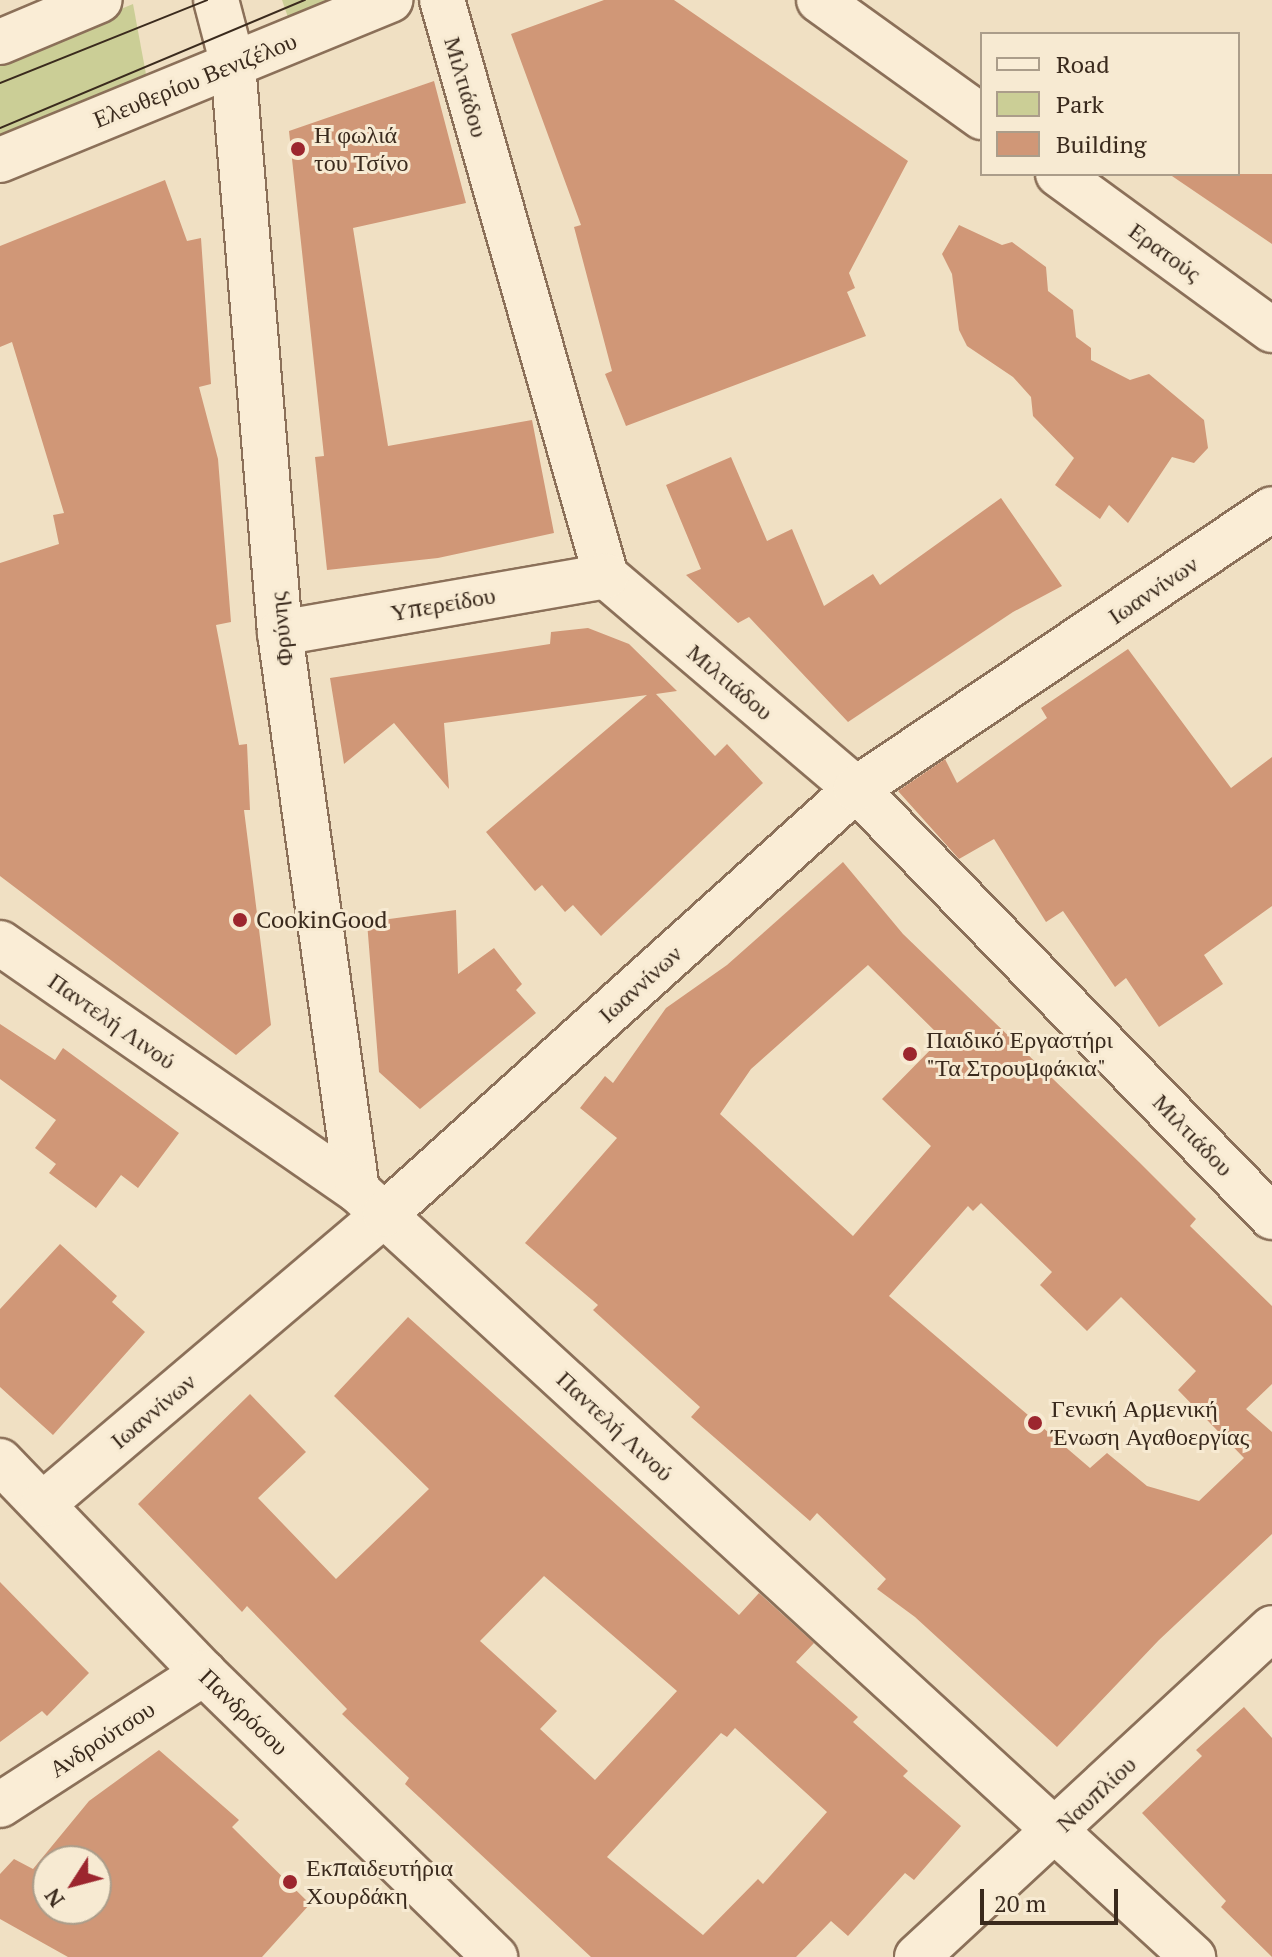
<!DOCTYPE html>
<html>
<head>
<meta charset="utf-8">
<style>
	body { margin:0 }
	#map { position:relative; width:1272px; height:1957px; overflow:hidden; background:#f0e0c3; font-family:"PT Serif",serif }
	div>[style] { position:absolute }
	[style*='--x'] { left:calc(var(--x)*1px); top:calc(var(--y)*1px); width:calc(var(--w)*1px); rotate:calc(var(--a)*1deg) }
	.green>* { inset:0; background:#cbce96 }
	.building>* { inset:0; background:#d09777 }
	.roads { filter:drop-shadow(2px 0 #8b7059) drop-shadow(-2px 0 #8b7059) drop-shadow(0 2px #8b7059) drop-shadow(0 -2px #8b7059) }
	.street>* { height:44px; margin:-22px; padding:0 22px; transform-origin:22px; border-radius:22px; background:#faedd6 }
	.secondary>* { height:44px; margin:-22px; padding:0 22px; transform-origin:22px; border-radius:22px; background:#faedd6 }
	.tram>* { height:2px; margin:-1px; padding:0 1px; transform-origin:1px; border-radius:1px; background:#3a2a1d }
	.dots>* { width:22px; height:22px; translate:-50% -50%; box-sizing:border-box; border:4px solid #f7ead2; border-radius:50% }
	span { translate:-50% -50%; white-space:nowrap; text-align:center; line-height:1.15; -webkit-text-stroke:6px #f7ead2; paint-order:stroke }
	.street-label { font-size:24px; color:#3a2a1d }
	.poi-label { font-size:24px; color:#3a2a1d }
	.left { translate:0 -50%; text-align:left }
	.legend { position:absolute; left:980px; top:32px; width:260px; height:144px; box-sizing:border-box; background:#f7ead2; border:2px solid #ab9d8a; margin:0; padding:10px 14px; list-style:none; font-size:24px; color:#3a2a1d }
	.legend li { display:flex; align-items:center; gap:16px; height:40px }
	.legend b { width:40px; border:2px solid #ab9d8a }
	.north { position:absolute; left:32px; top:1845px; width:80px; height:80px; box-sizing:border-box; background:#f7ead2; border:2px solid #ab9d8a; border-radius:50%; rotate:234deg; font-size:22px; font-weight:700; line-height:32px; text-align:center; color:#3a2a1d }
	.north::after { content:''; display:block; margin:auto; width:28px; height:36px; background:#9c262e; clip-path:polygon(50% 0,100% 100%,50% 72%,0 100%) }
	.scale { position:absolute; left:980px; top:1889px; width:138px; height:36px; box-sizing:border-box; border:4px solid #3a2a1d; border-top:0; padding-left:10px; font-size:24px; line-height:28px; white-space:nowrap; color:#3a2a1d; -webkit-text-stroke:6px #f7ead2; paint-order:stroke }
</style>
</head>
<body>
<div id="map">
	<div class="green">
		<div style="clip-path:polygon(282px 0,355px 0,291px 26px)"></div>
		<div style="clip-path:polygon(133px 4px,148px 85px,0 145px,0 59px)"></div>
	</div>
	<div class="building">
		<div style="clip-path:polygon(604px 0,674px 0,908px 161px,849px 273px,855px 288px,847px 292px,866px 336px,626px 426px,605px 374px,612px 371px,574px 227px,581px 225px,511px 34px)"></div>
		<div style="clip-path:polygon(434px 81px,466px 203px,353px 228px,388px 446px,532px 420px,554px 533px,438px 558px,327px 570px,315px 457px,324px 456px,289px 131px)"></div>
		<div style="clip-path:polygon(1169px 174px,1272px 174px,1272px 244px)"></div>
		<div style="clip-path:polygon(165px 180px,187px 241px,201px 238px,211px 384px,199px 387px,218px 459px,231px 622px,216px 625px,239px 745px,247px 744px,250px 810px,244px 810px,271px 1025px,236px 1055px,0 876px,0 563px,59px 544px,53px 515px,64px 513px,12px 342px,0 347px,0 246px)"></div>
		<div style="clip-path:polygon(959px 225px,1002px 245px,1012px 242px,1046px 267px,1048px 291px,1073px 310px,1076px 337px,1091px 348px,1091px 360px,1130px 380px,1149px 374px,1204px 420px,1208px 448px,1194px 463px,1172px 457px,1128px 523px,1109px 505px,1100px 519px,1055px 485px,1074px 458px,1033px 416px,1031px 397px,1013px 377px,967px 346px,959px 330px,952px 274px,942px 254px)"></div>
		<div style="clip-path:polygon(731px 457px,767px 541px,792px 529px,824px 606px,873px 574px,880px 585px,1001px 498px,1062px 586px,1013px 612px,848px 722px,749px 617px,738px 623px,686px 575px,701px 569px,666px 485px)"></div>
		<div style="clip-path:polygon(588px 628px,629px 644px,677px 691px,656px 694px,715px 756px,727px 744px,763px 783px,601px 936px,573px 905px,565px 912px,542px 885px,535px 891px,486px 832px,647px 695px,444px 723px,449px 789px,394px 723px,344px 764px,330px 678px,550px 644px,551px 632px)"></div>
		<div style="clip-path:polygon(1128px 649px,1231px 788px,1272px 757px,1272px 906px,1204px 955px,1223px 984px,1159px 1027px,1126px 978px,1115px 987px,1063px 911px,1046px 922px,994px 839px,959px 859px,898px 791px,945px 759px,957px 783px,1047px 718px,1041px 708px)"></div>
		<div style="clip-path:polygon(evenodd,843px 862px,903px 934px,1139px 1162px,1196px 1219px,1190px 1226px,1272px 1306px,1272px 1384px,1246px 1409px,1272px 1432px,1272px 1534px,1159px 1640px,1057px 1747px,915px 1617px,877px 1589px,886px 1579px,817px 1513px,810px 1521px,691px 1417px,700px 1407px,593px 1310px,598px 1305px,525px 1243px,617px 1138px,580px 1108px,605px 1076px,613px 1083px,666px 1008px,727px 965px,843px 862px,868px 965px,942px 1038px,882px 1099px,931px 1146px,853px 1236px,720px 1114px,751px 1069px,868px 965px,843px 862px,981px 1203px,1052px 1272px,1040px 1285px,1087px 1331px,1121px 1297px,1196px 1371px,1178px 1390px,1244px 1458px,1199px 1501px,1147px 1486px,1107px 1453px,1090px 1468px,889px 1296px,968px 1206px,973px 1211px,981px 1203px)"></div>
		<div style="clip-path:polygon(456px 910px,458px 974px,494px 948px,522px 984px,516px 990px,536px 1013px,420px 1109px,379px 1072px,367px 922px)"></div>
		<div style="clip-path:polygon(0 1024px,55px 1060px,63px 1048px,179px 1133px,138px 1188px,121px 1175px,96px 1208px,49px 1173px,56px 1164px,35px 1148px,56px 1120px,0 1079px)"></div>
		<div style="clip-path:polygon(60px 1244px,117px 1296px,112px 1302px,145px 1332px,53px 1435px,0 1387px,0 1309px)"></div>
		<div style="clip-path:polygon(evenodd,408px 1317px,739px 1615px,759px 1593px,814px 1643px,796px 1662px,858px 1717px,853px 1722px,908px 1771px,903px 1776px,961px 1826px,914px 1880px,905px 1873px,848px 1936px,831px 1921px,796px 1957px,591px 1957px,405px 1784px,409px 1778px,342px 1714px,347px 1709px,247px 1606px,242px 1612px,138px 1504px,250px 1394px,306px 1452px,258px 1498px,336px 1579px,429px 1489px,334px 1396px,408px 1317px,544px 1576px,677px 1691px,595px 1780px,540px 1729px,557px 1711px,480px 1641px,544px 1576px,408px 1317px,735px 1728px,827px 1812px,763px 1884px,758px 1879px,703px 1935px,607px 1857px,721px 1733px,727px 1737px,735px 1728px)"></div>
		<div style="clip-path:polygon(0 1582px,89px 1673px,47px 1716px,42px 1711px,0 1742px)"></div>
		<div style="clip-path:polygon(1244px 1707px,1272px 1738px,1272px 1957px,1221px 1907px,1226px 1901px,1142px 1813px,1202px 1756px,1196px 1750px)"></div>
		<div style="clip-path:polygon(evenodd,159px 1750px,239px 1820px,232px 1827px,310px 1904px,262px 1957px,68px 1957px,0 1919px,0 1874px,14px 1859px,33px 1869px,89px 1801px,159px 1750px,48px 1861px,96px 1861px,96px 1909px,48px 1909px,48px 1861px)"></div>
	</div>
	<div class="roads">
		<div class="street">
			<div style="--x:216;--y:0;--w:67;--a:75.3"></div>
			<div style="--x:233;--y:65;--w:570;--a:85.27"></div>
			<div style="--x:280;--y:633;--w:562;--a:82.13"></div>
			<div style="--x:442;--y:0;--w:599;--a:74.11"></div>
			<div style="--x:606;--y:576;--w:328;--a:40.4"></div>
			<div style="--x:856;--y:789;--w:597;--a:45.81"></div>
			<div style="--x:819;--y:0;--w:201;--a:35.7"></div>
			<div style="--x:1058;--y:174;--w:265;--a:36.1"></div>
			<div style="--x:280;--y:633;--w:331;--a:-9.9"></div>
			<div style="--x:0;--y:943;--w:434;--a:34.7"></div>
			<div style="--x:357;--y:1190;--w:1135;--a:42.54"></div>
			<div style="--x:0;--y:1461;--w:294;--a:46.1"></div>
			<div style="--x:204;--y:1673;--w:407;--a:44.3"></div>
			<div style="--x:43;--y:1504;--w:448;--a:-40.3"></div>
			<div style="--x:385;--y:1214;--w:634;--a:-42.06"></div>
			<div style="--x:856;--y:789;--w:501;--a:-33.94"></div>
			<div style="--x:0;--y:1805;--w:243;--a:-32.9"></div>
			<div style="--x:917;--y:1957;--w:484;--a:-42.8"></div>
		</div>
		<div class="secondary">
			<div style="--x:0;--y:42;--w:108;--a:-22.8"></div>
			<div style="--x:0;--y:160;--w:422;--a:-22.3"></div>
		</div>
	</div>
	<div class="tram">
		<div style="--x:0;--y:83;--w:223;--a:-21.8"></div>
		<div style="--x:0;--y:128;--w:331;--a:-22.8"></div>
	</div>
	<div class="dots">
		<div style="left:298px;top:149px;background:#9c262e"></div>
		<div style="left:240px;top:920px;background:#9c262e"></div>
		<div style="left:910px;top:1054px;background:#9c262e"></div>
		<div style="left:1035px;top:1423px;background:#9c262e"></div>
		<div style="left:290px;top:1882px;background:#9c262e"></div>
	</div>
	<div class="street-label">
		<span style="left:195px;top:80px;rotate:-22deg">Ελευθερίου Βενιζέλου</span>
		<span style="left:466px;top:87px;rotate:74deg">Μιλτιάδου</span>
		<span style="left:1165px;top:252px;rotate:36deg">Ερατούς</span>
		<span style="left:1153px;top:590px;rotate:-34deg">Ιωαννίνων</span>
		<span style="left:443px;top:604px;rotate:-10deg">Υπερείδου</span>
		<span style="left:281px;top:629px;rotate:-96deg">Φρύνης</span>
		<span style="left:730px;top:682px;rotate:40deg">Μιλτιάδου</span>
		<span style="left:640px;top:984px;rotate:-42deg">Ιωαννίνων</span>
		<span style="left:112px;top:1021px;rotate:35deg">Παντελή Λινού</span>
		<span style="left:1193px;top:1135px;rotate:46deg">Μιλτιάδου</span>
		<span style="left:153px;top:1411px;rotate:-40deg">Ιωαννίνων</span>
		<span style="left:615px;top:1426px;rotate:43deg">Παντελή Λινού</span>
		<span style="left:244px;top:1712px;rotate:44deg">Πανδρόσου</span>
		<span style="left:102px;top:1739px;rotate:-33deg">Ανδρούτσου</span>
		<span style="left:1096px;top:1794px;rotate:-43deg">Ναυπλίου</span>
	</div>
	<div class="poi-label">
		<span class="left" style="left:314px;top:149px">Η φωλιά<br>του Τσίνο</span>
		<span class="left" style="left:256px;top:920px">CookinGood</span>
		<span class="left" style="left:926px;top:1054px">Παιδικό Εργαστήρι<br>"Τα Στρουμφάκια"</span>
		<span class="left" style="left:1051px;top:1423px">Γενική Αρμενική<br>Ένωση Αγαθοεργίας</span>
		<span class="left" style="left:306px;top:1882px">Εκπαιδευτήρια<br>Χουρδάκη</span>
	</div>
	<ul class="legend">
	<li><b style="height:10px;background:#faedd6"></b>Road</li>
	<li><b style="height:22px;background:#cbce96"></b>Park</li>
	<li><b style="height:22px;background:#d09777"></b>Building</li>
	</ul>
	<div class="north">N</div>
	<div class="scale">20 m</div>
</div>
</body>
</html>
